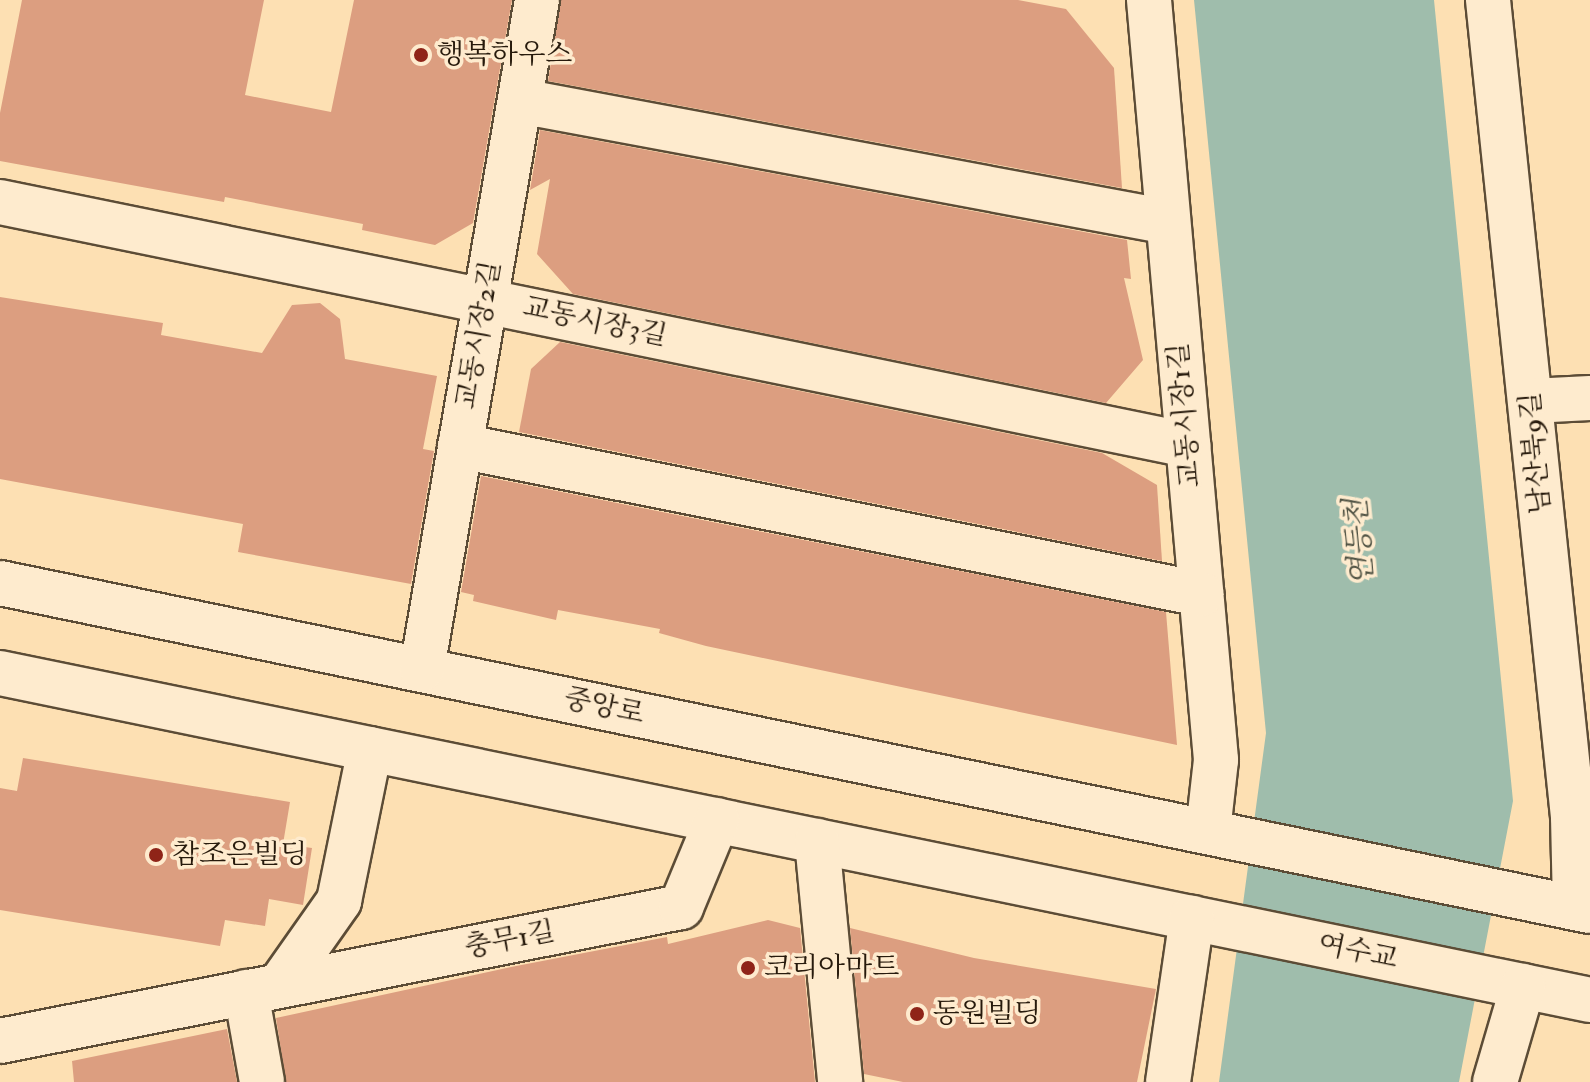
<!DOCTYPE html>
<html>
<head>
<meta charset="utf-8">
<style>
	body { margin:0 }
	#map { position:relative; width:1590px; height:1082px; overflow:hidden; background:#fde0b3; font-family:"IM FELL Double Pica","Noto Serif KR",serif }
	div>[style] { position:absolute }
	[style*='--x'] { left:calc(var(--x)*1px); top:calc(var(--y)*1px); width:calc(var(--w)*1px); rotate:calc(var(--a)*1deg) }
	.water>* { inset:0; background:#9fbdac }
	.building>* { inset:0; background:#dc9e80 }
	.roads { filter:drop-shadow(2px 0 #5c4c36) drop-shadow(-2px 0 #5c4c36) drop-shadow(0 2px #5c4c36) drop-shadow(0 -2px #5c4c36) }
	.minor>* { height:44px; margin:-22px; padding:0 22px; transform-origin:22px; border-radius:22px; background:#feebce }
	.dots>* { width:22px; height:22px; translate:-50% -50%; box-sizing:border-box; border:4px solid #feebce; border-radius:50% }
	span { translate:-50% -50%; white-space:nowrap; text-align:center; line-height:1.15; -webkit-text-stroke:7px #feebce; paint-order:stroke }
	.poi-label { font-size:28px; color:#271a0c }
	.left { translate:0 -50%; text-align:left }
	.street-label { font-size:28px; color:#271a0c }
	.water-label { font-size:30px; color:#515344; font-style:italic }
</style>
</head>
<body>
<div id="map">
	<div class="water">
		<div style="clip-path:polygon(1194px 0,1434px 0,1513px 801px,1459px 1082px,1219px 1082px,1266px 733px)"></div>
	</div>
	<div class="building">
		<div style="clip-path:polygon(22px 0,264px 0,245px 95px,331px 112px,354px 0,512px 0,473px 223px,435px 245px,362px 230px,363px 224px,225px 197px,224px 202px,0 161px,0 113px)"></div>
		<div style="clip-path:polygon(561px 0,1018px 0,1066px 9px,1114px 68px,1122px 188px,548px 81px)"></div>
		<div style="clip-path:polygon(540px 130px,1127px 240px,1131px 279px,1124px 278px,1143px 360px,1106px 403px,573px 294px,537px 254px,550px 179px,530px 190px)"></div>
		<div style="clip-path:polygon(0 297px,163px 323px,161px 335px,262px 353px,292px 305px,320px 303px,340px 319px,345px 359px,437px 376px,423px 449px,434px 451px,411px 584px,238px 552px,243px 524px,0 479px)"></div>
		<div style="clip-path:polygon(560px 342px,1102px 453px,1157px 485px,1162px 561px,519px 432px,531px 369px)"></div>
		<div style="clip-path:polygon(481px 476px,1166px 612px,1177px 745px,706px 646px,659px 633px,660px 629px,558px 610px,556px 620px,473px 601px,474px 595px,461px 592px)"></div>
		<div style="clip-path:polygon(23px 758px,290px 802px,283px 844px,312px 848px,303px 905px,269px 899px,265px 926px,225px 920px,220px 946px,0 910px,0 788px,17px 791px)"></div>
		<div style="clip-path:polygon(768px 920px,800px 928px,815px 1082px,286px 1082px,276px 1018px,511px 967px,667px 937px,668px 944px)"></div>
		<div style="clip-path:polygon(850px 928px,974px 958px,1156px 989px,1137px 1082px,903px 1082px,864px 1074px)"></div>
		<div style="clip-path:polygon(227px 1029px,237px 1082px,74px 1082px,72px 1061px)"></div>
	</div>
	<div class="roads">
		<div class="minor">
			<div style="--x:1149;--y:0;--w:763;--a:84.96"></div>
			<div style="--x:1216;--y:760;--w:71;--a:96.4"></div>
			<div style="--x:1488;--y:0;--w:821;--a:84.06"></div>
			<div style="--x:1573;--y:817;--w:90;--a:88.7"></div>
			<div style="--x:520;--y:101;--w:659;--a:10.58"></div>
			<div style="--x:0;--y:202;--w:1213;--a:11.56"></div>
			<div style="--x:1531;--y:401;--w:59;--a:-2.9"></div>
			<div style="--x:460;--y:446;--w:756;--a:11.3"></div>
			<div style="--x:0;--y:583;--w:1623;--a:11.66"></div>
			<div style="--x:422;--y:669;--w:679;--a:-80.25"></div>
			<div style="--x:0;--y:673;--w:1623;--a:11.62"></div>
			<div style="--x:817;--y:841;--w:242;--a:84.5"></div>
			<div style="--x:280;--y:985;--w:103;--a:-54.9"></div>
			<div style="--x:339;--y:901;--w:155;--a:-78.5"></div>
			<div style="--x:246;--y:992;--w:91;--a:79.9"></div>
			<div style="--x:0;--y:1041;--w:694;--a:-11.13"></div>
			<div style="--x:681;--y:907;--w:94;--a:-67.5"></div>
			<div style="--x:1168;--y:1082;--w:166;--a:-81.7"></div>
			<div style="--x:1495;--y:1082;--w:100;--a:-73.7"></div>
		</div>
	</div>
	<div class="dots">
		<div style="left:421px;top:55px;background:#8f2418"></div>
		<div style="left:156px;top:855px;background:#8f2418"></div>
		<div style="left:748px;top:968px;background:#8f2418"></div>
		<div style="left:917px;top:1014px;background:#8f2418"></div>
	</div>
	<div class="poi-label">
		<span class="left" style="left:437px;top:55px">행복하우스</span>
		<span class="left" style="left:172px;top:855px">참조은빌딩</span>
		<span class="left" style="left:764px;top:968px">코리아마트</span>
		<span class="left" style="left:933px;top:1014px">동원빌딩</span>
	</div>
	<div class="street-label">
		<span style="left:595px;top:322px;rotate:12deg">교동시장3길</span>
		<span style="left:479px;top:335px;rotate:-80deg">교동시장2길</span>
		<span style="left:1185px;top:415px;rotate:-95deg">교동시장1길</span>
		<span style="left:1536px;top:453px;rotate:-95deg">남산북9길</span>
		<span style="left:604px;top:707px;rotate:12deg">중앙로</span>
		<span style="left:510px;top:940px;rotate:-11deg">충무1길</span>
		<span style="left:1358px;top:952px;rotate:12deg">여수교</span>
	</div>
	<div class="water-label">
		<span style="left:1360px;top:542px;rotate:-95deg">연등천</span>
	</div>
</div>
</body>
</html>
